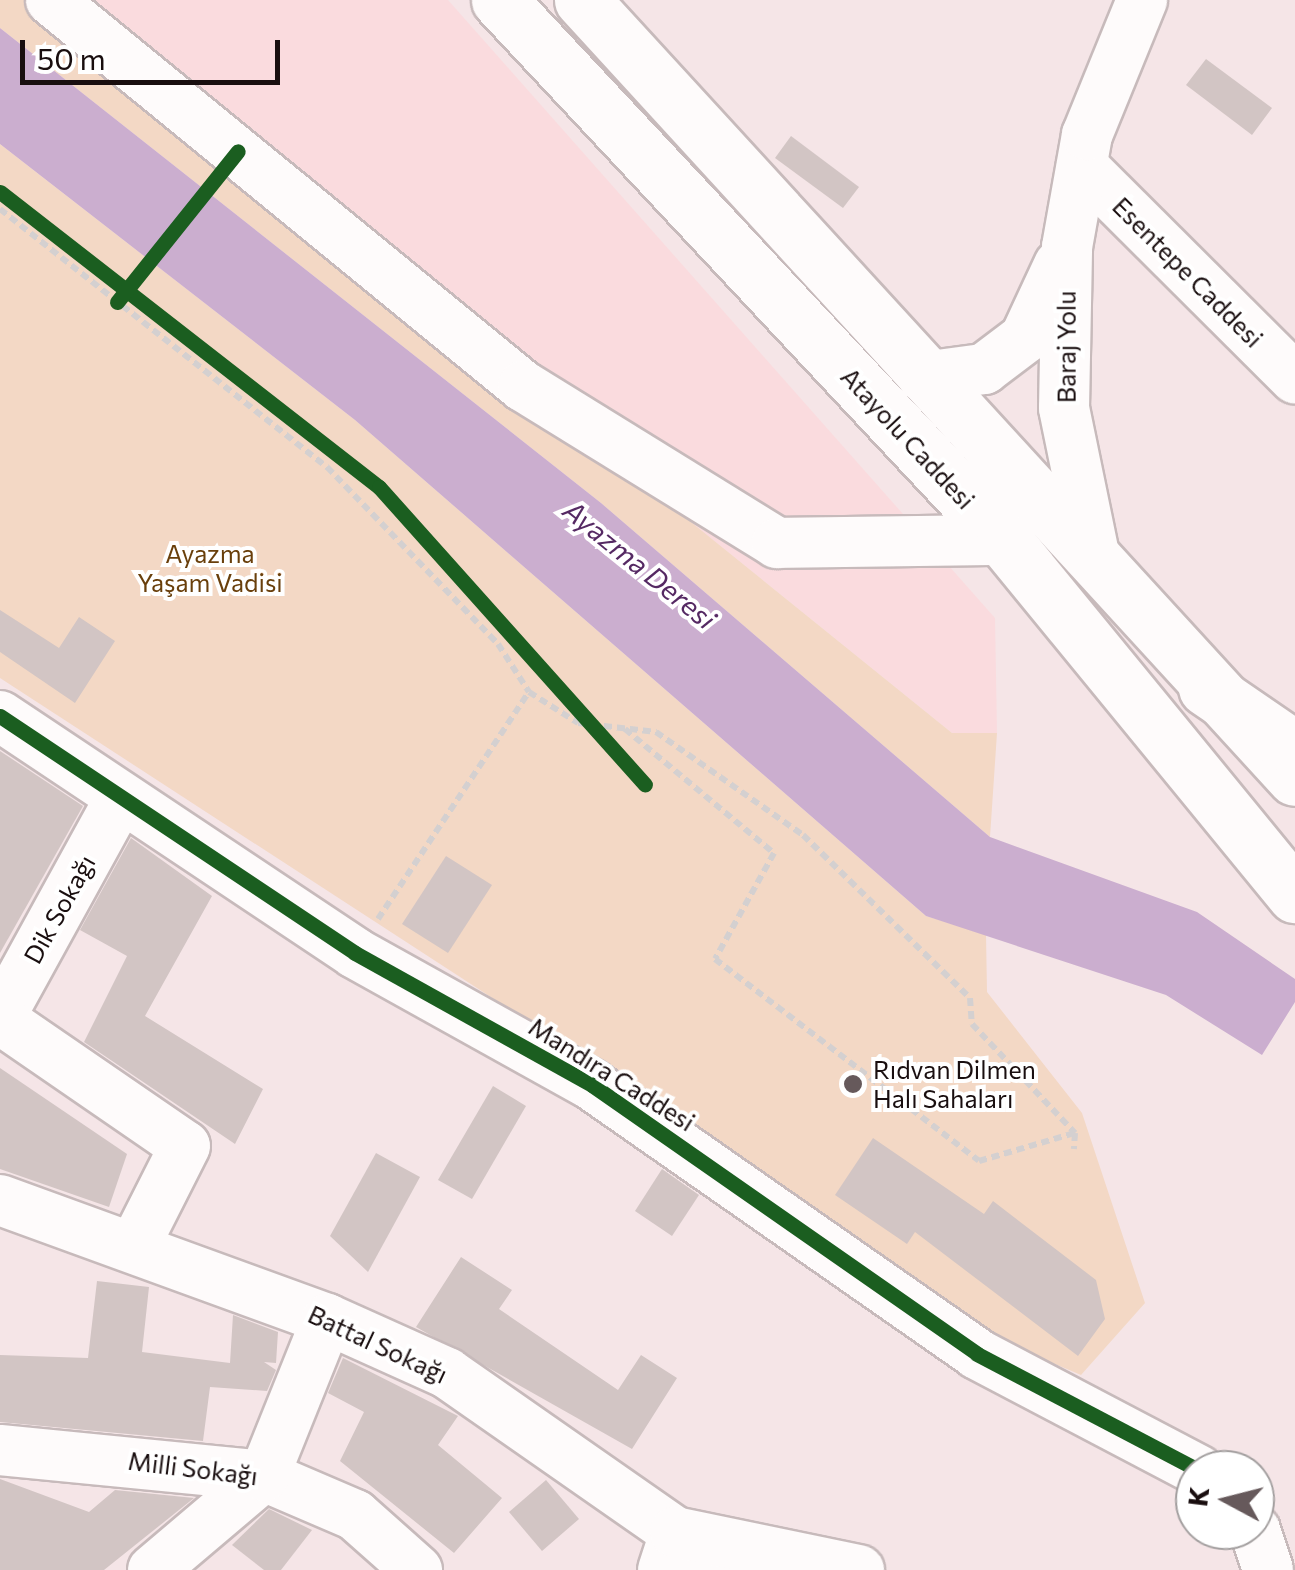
<!DOCTYPE html>
<html>
<head>
<meta charset="utf-8">
<style>
	body { margin:0 }
	#map { position:relative; width:1295px; height:1570px; overflow:hidden; background:#f5e5e7; font-family:Commissioner,sans-serif }
	div>[style] { position:absolute }
	[style*='--x'] { left:calc(var(--x)*1px); top:calc(var(--y)*1px); width:calc(var(--w)*1px); rotate:calc(var(--a)*1deg) }
	.built>* { inset:0; background:#fadbde }
	.green>* { inset:0; background:#f3d8c5 }
	.water>* { inset:0; background:#cbaecf }
	.building>* { inset:0; background:#d2c5c4 }
	.path>* { height:6px; margin-top:-3px; transform-origin:0; background:repeating-linear-gradient(90deg,#d4d0d0 0 8px,transparent 0 13px) }
	.roads { filter:drop-shadow(2px 0 #c7babb) drop-shadow(-2px 0 #c7babb) drop-shadow(0 2px #c7babb) drop-shadow(0 -2px #c7babb) }
	.minor>* { height:50px; margin:-25px; padding:0 25px; transform-origin:25px; border-radius:25px; background:#fefbfb }
	.major>* { height:55px; margin:-27.5px; padding:0 27.5px; transform-origin:27.5px; border-radius:27.5px; background:#fefbfb }
	.highway>* { height:55px; margin:-27.5px; padding:0 27.5px; transform-origin:27.5px; border-radius:27.5px; background:#fefbfb }
	.cycleway>* { height:15px; margin:-7.5px; padding:0 7.5px; transform-origin:7.5px; border-radius:7.5px; background:#1b5e20 }
	.dots>* { width:28px; height:28px; translate:-50% -50%; box-sizing:border-box; border:5px solid #fff; border-radius:50% }
	span { translate:-50% -50%; white-space:nowrap; text-align:center; line-height:1.15; -webkit-text-stroke:8px #fff; paint-order:stroke }
	.street-label { font-size:25px; color:#190e0f }
	.park-label { font-size:25px; color:#693f0b }
	.poi-label { font-size:25px; color:#190e0f }
	.left { translate:0 -50%; text-align:left }
	.water-label { font-size:28px; color:#552963; font-style:italic }
	.north { position:absolute; left:1175px; top:1450px; width:100px; height:100px; box-sizing:border-box; background:#fff; border:2px solid #a39f9f; border-radius:50%; rotate:277deg; font-size:28px; font-weight:700; line-height:40px; text-align:center; color:#190e0f }
	.north::after { content:''; display:block; margin:auto; width:35px; height:45px; background:#66595b; clip-path:polygon(50% 0,100% 100%,50% 72%,0 100%) }
	.scale { position:absolute; left:20px; top:40px; width:260px; height:45px; box-sizing:border-box; border:5px solid #190e0f; border-top:0; padding-left:12px; font-size:30px; line-height:35px; white-space:nowrap; color:#190e0f; -webkit-text-stroke:8px #fff; paint-order:stroke }
</style>
</head>
<body>
<div id="map">
	<div class="built">
		<div style="clip-path:polygon(45px 0,448px 0,995px 618px,997px 733px,952px 733px)"></div>
	</div>
	<div class="green">
		<div style="clip-path:polygon(0 0,45px 0,952px 733px,997px 733px,990px 837px,601px 503px,0 28px)"></div>
		<div style="clip-path:polygon(0 144px,355px 420px,926px 916px,986px 934px,987px 992px,1082px 1113px,1145px 1303px,1081px 1375px,956px 1322px,517px 1014px,0 678px)"></div>
	</div>
	<div class="water">
		<div style="clip-path:polygon(0 28px,601px 503px,990px 837px,1197px 912px,1295px 979px,1295px 1002px,1262px 1055px,1166px 995px,926px 916px,355px 420px,0 144px)"></div>
	</div>
	<div class="building">
		<div style="clip-path:polygon(1206px 59px,1272px 108px,1252px 135px,1186px 85px)"></div>
		<div style="clip-path:polygon(791px 136px,859px 187px,843px 208px,775px 158px)"></div>
		<div style="clip-path:polygon(0 610px,59px 648px,79px 617px,115px 641px,75px 703px,0 652px)"></div>
		<div style="clip-path:polygon(0 751px,83px 806px,0 953px)"></div>
		<div style="clip-path:polygon(131px 838px,212px 896px,145px 1016px,263px 1089px,235px 1144px,84px 1042px,127px 956px,80px 930px)"></div>
		<div style="clip-path:polygon(446px 856px,492px 885px,448px 953px,402px 924px)"></div>
		<div style="clip-path:polygon(0 1068px,127px 1154px,109px 1207px,0 1169px)"></div>
		<div style="clip-path:polygon(493px 1086px,526px 1106px,472px 1199px,438px 1180px)"></div>
		<div style="clip-path:polygon(873px 1138px,984px 1214px,993px 1201px,1096px 1280px,1105px 1319px,1078px 1356px,915px 1232px,907px 1244px,835px 1195px)"></div>
		<div style="clip-path:polygon(376px 1153px,420px 1177px,368px 1272px,330px 1236px)"></div>
		<div style="clip-path:polygon(662px 1169px,699px 1195px,672px 1236px,635px 1211px)"></div>
		<div style="clip-path:polygon(461px 1257px,512px 1290px,499px 1309px,618px 1390px,641px 1355px,677px 1378px,632px 1449px,416px 1327px)"></div>
		<div style="clip-path:polygon(97px 1281px,149px 1287px,142px 1352px,230px 1363px,233px 1315px,278px 1332px,276px 1363px,264px 1362px,276px 1370px,267px 1391px,210px 1387px,203px 1441px,0 1422px,0 1355px,88px 1358px)"></div>
		<div style="clip-path:polygon(343px 1358px,458px 1416px,438px 1445px,502px 1498px,454px 1553px,340px 1461px,364px 1412px,328px 1393px)"></div>
		<div style="clip-path:polygon(0 1479px,89px 1512px,115px 1490px,194px 1498px,104px 1570px,0 1570px)"></div>
		<div style="clip-path:polygon(546px 1480px,579px 1519px,542px 1551px,509px 1512px)"></div>
		<div style="clip-path:polygon(269px 1509px,312px 1530px,281px 1570px,264px 1570px,232px 1545px)"></div>
	</div>
	<div class="path">
		<div style="--x:0;--y:209;--w:417;--a:38.3"></div>
		<div style="--x:327;--y:467;--w:246;--a:46"></div>
		<div style="--x:498;--y:644;--w:57;--a:57.1"></div>
		<div style="--x:625;--y:729;--w:194;--a:39.8"></div>
		<div style="--x:774;--y:853;--w:121;--a:119.1"></div>
		<div style="--x:715;--y:959;--w:332;--a:37.4"></div>
		<div style="--x:979;--y:1161;--w:100;--a:-16.3"></div>
		<div style="--x:378;--y:919;--w:273;--a:-56.4"></div>
		<div style="--x:529;--y:692;--w:58;--a:32.3"></div>
		<div style="--x:578;--y:723;--w:79;--a:6.6"></div>
		<div style="--x:656;--y:732;--w:179;--a:35"></div>
		<div style="--x:803;--y:835;--w:233;--a:44.3"></div>
		<div style="--x:970;--y:998;--w:26;--a:86"></div>
		<div style="--x:972;--y:1024;--w:150;--a:46.6"></div>
		<div style="--x:1075;--y:1133;--w:16;--a:94"></div>
	</div>
	<div class="roads">
		<div class="minor">
			<div style="--x:51;--y:0;--w:610;--a:39.28"></div>
			<div style="--x:523;--y:386;--w:299;--a:31.7"></div>
			<div style="--x:777;--y:543;--w:227;--a:-0.8"></div>
			<div style="--x:1082;--y:166;--w:301;--a:44.9"></div>
			<div style="--x:923;--y:377;--w:62;--a:-7.5"></div>
			<div style="--x:984;--y:369;--w:51;--a:-37.1"></div>
			<div style="--x:1025;--y:338;--w:81;--a:-65"></div>
			<div style="--x:1096;--y:564;--w:159;--a:-101.6"></div>
			<div style="--x:1064;--y:408;--w:161;--a:-88.9"></div>
			<div style="--x:1067;--y:247;--w:114;--a:-79.9"></div>
			<div style="--x:1087;--y:135;--w:146;--a:-67.8"></div>
			<div style="--x:0;--y:716;--w:427;--a:33.7"></div>
			<div style="--x:355;--y:953;--w:271;--a:29.1"></div>
			<div style="--x:592;--y:1085;--w:470;--a:34.9"></div>
			<div style="--x:977;--y:1354;--w:250;--a:27.7"></div>
			<div style="--x:0;--y:1017;--w:245;--a:-61.2"></div>
			<div style="--x:0;--y:1019;--w:224;--a:34.5"></div>
			<div style="--x:185;--y:1146;--w:111;--a:116.8"></div>
			<div style="--x:0;--y:1200;--w:348;--a:20"></div>
			<div style="--x:327;--y:1319;--w:132;--a:24.2"></div>
			<div style="--x:447;--y:1373;--w:278;--a:34.9"></div>
			<div style="--x:675;--y:1532;--w:53;--a:45.8"></div>
			<div style="--x:0;--y:1450;--w:265;--a:5.6"></div>
			<div style="--x:264;--y:1476;--w:99;--a:23.2"></div>
			<div style="--x:355;--y:1515;--w:83;--a:41.6"></div>
			<div style="--x:1255;--y:1530;--w:42;--a:72"></div>
			<div style="--x:153;--y:1570;--w:145;--a:-40.3"></div>
			<div style="--x:264;--y:1476;--w:169;--a:-68.1"></div>
			<div style="--x:663;--y:1570;--w:40;--a:-72"></div>
			<div style="--x:675;--y:1532;--w:188;--a:11.7"></div>
		</div>
		<div class="major">
			<div style="--x:499;--y:0;--w:739;--a:46.92"></div>
			<div style="--x:1004;--y:540;--w:459;--a:50.7"></div>
			<div style="--x:582;--y:0;--w:1055;--a:47.5"></div>
		</div>
		<div class="highway">
			<div style="--x:1206;--y:688;--w:108;--a:34.4"></div>
		</div>
	</div>
	<div class="cycleway">
		<div style="--x:0;--y:192;--w:480;--a:37.9"></div>
		<div style="--x:379;--y:487;--w:399;--a:48.2"></div>
		<div style="--x:117;--y:302;--w:193;--a:-51.3"></div>
		<div style="--x:0;--y:716;--w:427;--a:33.7"></div>
		<div style="--x:355;--y:953;--w:271;--a:29.1"></div>
		<div style="--x:592;--y:1085;--w:470;--a:34.9"></div>
		<div style="--x:977;--y:1354;--w:250;--a:27.7"></div>
	</div>
	<div class="dots">
		<div style="left:853px;top:1084px;background:#66595b"></div>
	</div>
	<div class="street-label">
		<span style="left:1188px;top:272px;rotate:45deg">Esentepe Caddesi</span>
		<span style="left:1066px;top:347px;rotate:-90deg">Baraj Yolu</span>
		<span style="left:908px;top:438px;rotate:47deg">Atayolu Caddesi</span>
		<span style="left:59px;top:909px;rotate:-61deg">Dik Sokağı</span>
		<span style="left:612px;top:1074px;rotate:32deg">Mandıra Caddesi</span>
		<span style="left:378px;top:1344px;rotate:25deg">Battal Sokağı</span>
		<span style="left:193px;top:1468px;rotate:7deg">Milli Sokağı</span>
	</div>
	<div class="park-label">
		<span style="left:210px;top:568px">Ayazma<br>Yaşam Vadisi</span>
	</div>
	<div class="poi-label">
		<span class="left" style="left:873px;top:1084px">Rıdvan Dilmen<br>Halı Sahaları</span>
	</div>
	<div class="water-label">
		<span style="left:640px;top:564px;rotate:39deg">Ayazma Deresi</span>
	</div>
	<div class="north">K</div>
	<div class="scale">50 m</div>
</div>
</body>
</html>
